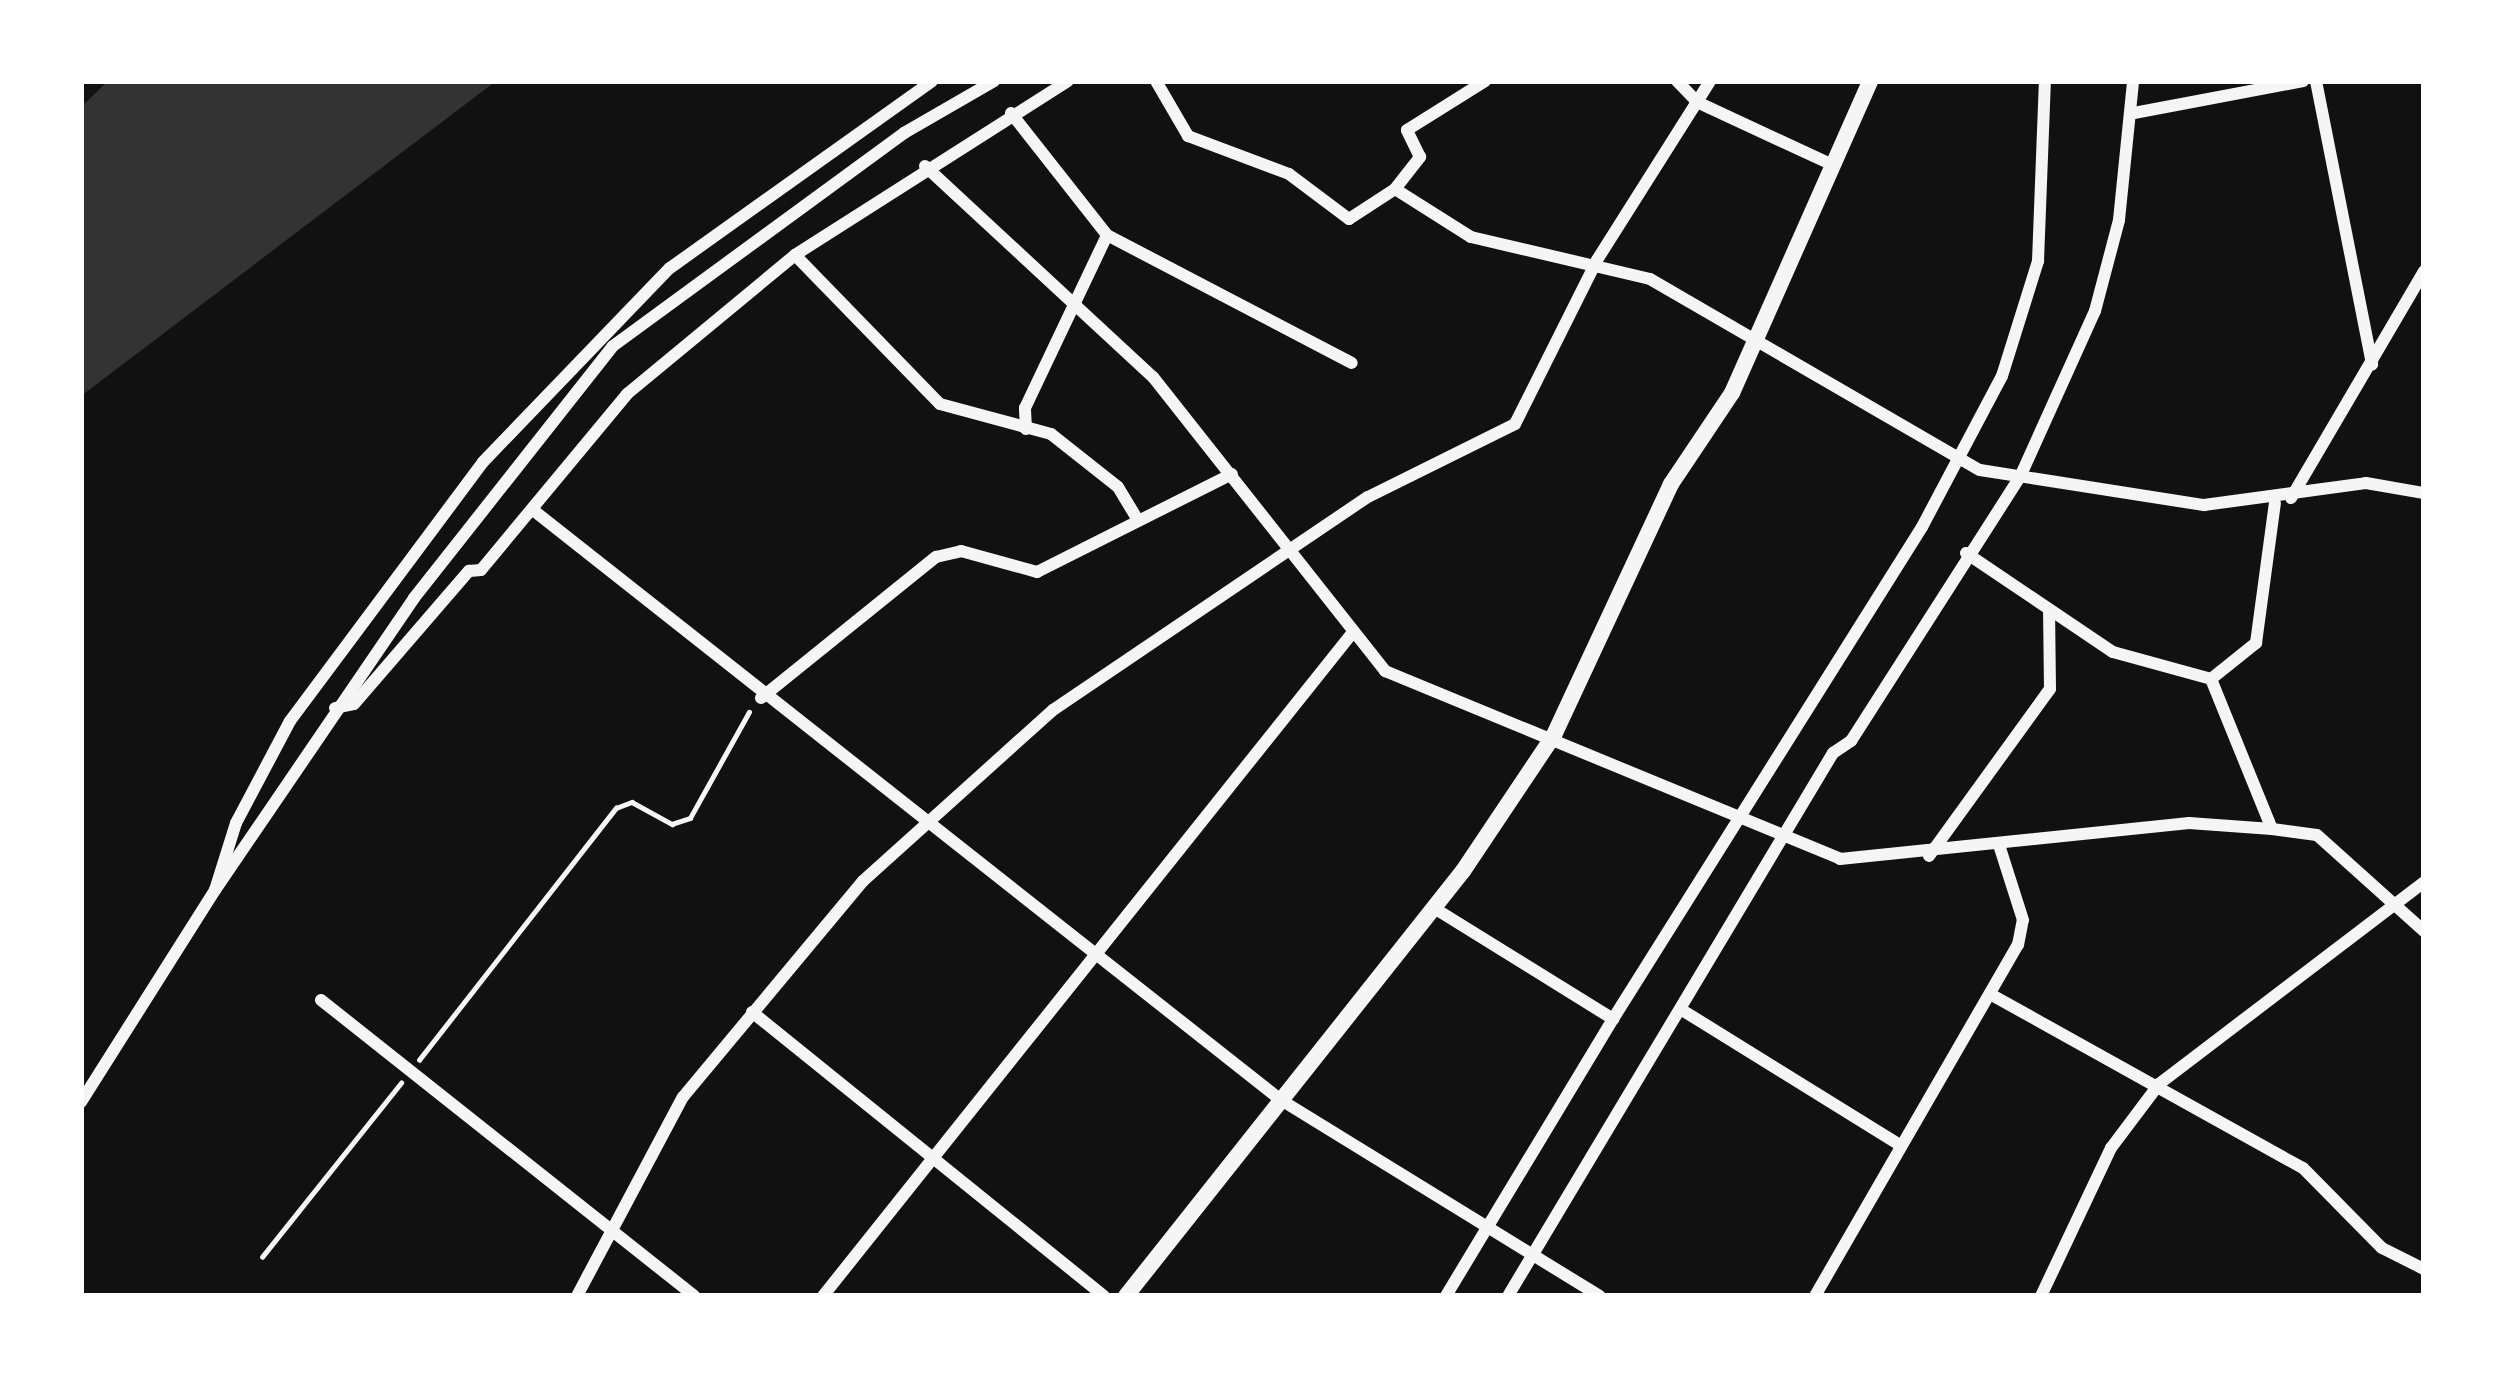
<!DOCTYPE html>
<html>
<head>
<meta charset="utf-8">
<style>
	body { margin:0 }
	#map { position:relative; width:2505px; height:1377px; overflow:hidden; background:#111; font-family:"Exo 2",sans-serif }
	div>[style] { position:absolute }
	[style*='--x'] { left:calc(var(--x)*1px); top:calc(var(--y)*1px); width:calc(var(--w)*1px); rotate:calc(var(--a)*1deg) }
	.water>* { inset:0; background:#333 }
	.path>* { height:4.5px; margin:-2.25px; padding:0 2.25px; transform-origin:2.25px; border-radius:2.25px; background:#f5f5f5 }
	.minor>* { height:12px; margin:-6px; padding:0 6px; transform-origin:6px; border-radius:6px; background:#f5f5f5 }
	.tertiary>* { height:16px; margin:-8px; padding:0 8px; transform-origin:8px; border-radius:8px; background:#f5f5f5 }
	span { translate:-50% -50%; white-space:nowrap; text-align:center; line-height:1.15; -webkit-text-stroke:12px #fff; paint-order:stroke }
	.frame { position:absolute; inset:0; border:84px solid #fff; pointer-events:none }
</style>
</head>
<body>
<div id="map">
	<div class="water">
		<div style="clip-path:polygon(108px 81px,496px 81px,81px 396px,81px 107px)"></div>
	</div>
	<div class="path">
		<div style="--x:419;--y:1060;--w:320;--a:-52"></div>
		<div style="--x:616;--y:808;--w:17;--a:-21"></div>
		<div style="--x:632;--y:802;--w:46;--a:28.8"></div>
		<div style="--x:672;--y:824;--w:19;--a:-18"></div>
		<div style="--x:690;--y:818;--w:121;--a:-60.9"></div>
		<div style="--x:262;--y:1257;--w:223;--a:-51.4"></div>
	</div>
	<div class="minor">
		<div style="--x:1068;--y:81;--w:324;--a:147.5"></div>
		<div style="--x:795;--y:255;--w:208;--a:45.8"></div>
		<div style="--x:940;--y:404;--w:115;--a:15.1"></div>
		<div style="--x:1051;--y:434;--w:85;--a:38.3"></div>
		<div style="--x:1118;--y:487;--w:35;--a:59"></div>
		<div style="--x:1156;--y:81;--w:64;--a:59.8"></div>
		<div style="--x:1188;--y:136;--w:108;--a:20.6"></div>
		<div style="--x:1289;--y:174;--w:75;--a:36.9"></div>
		<div style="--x:1349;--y:219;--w:55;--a:-33.1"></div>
		<div style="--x:1395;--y:189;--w:90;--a:32.3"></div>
		<div style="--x:1471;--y:237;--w:184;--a:13.2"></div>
		<div style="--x:1650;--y:279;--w:381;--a:30.1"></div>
		<div style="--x:1980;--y:470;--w:227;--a:8.9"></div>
		<div style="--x:2204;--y:505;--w:163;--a:-7.7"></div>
		<div style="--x:2366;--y:483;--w:59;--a:9.8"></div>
		<div style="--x:1677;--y:81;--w:29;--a:46"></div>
		<div style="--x:1697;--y:102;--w:150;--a:24.9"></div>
		<div style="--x:2316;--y:81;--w:289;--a:78.8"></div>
		<div style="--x:1011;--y:113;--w:155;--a:51.8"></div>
		<div style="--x:1107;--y:235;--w:276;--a:27.6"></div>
		<div style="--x:2134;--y:113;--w:172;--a:-10.7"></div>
		<div style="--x:925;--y:166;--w:311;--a:42.8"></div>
		<div style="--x:1153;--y:377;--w:375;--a:51.7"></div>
		<div style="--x:1385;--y:671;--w:492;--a:22.4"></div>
		<div style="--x:1840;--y:859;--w:351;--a:-5.9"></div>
		<div style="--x:2189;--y:823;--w:83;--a:4.1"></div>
		<div style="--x:2272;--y:829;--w:45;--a:7.6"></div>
		<div style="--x:2317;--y:835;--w:144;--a:41.9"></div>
		<div style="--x:1395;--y:189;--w:41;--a:-52"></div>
		<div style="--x:1420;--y:157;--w:30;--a:-116"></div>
		<div style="--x:1407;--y:130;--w:92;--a:-32.1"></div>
		<div style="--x:1026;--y:429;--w:21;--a:-93"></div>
		<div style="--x:1025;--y:408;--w:191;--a:-64.6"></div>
		<div style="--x:2291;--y:498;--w:263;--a:-59.6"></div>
		<div style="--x:533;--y:510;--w:953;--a:38.27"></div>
		<div style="--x:1281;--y:1100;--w:374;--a:31.6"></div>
		<div style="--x:1966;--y:553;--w:177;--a:34"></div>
		<div style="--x:2113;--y:652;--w:102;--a:15.4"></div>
		<div style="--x:2211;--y:679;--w:162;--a:67.9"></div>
		<div style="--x:2211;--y:679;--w:58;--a:-38.7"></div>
		<div style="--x:2256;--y:643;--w:141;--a:-82.3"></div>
		<div style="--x:761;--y:698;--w:225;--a:-38.9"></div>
		<div style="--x:936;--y:557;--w:26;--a:-13"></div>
		<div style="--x:961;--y:551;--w:79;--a:15.4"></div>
		<div style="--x:1037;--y:572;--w:218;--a:-26.7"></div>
		<div style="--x:335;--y:708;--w:19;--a:-12"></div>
		<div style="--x:354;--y:704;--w:176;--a:-49.2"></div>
		<div style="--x:469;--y:571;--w:12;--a:-5"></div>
		<div style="--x:481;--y:570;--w:229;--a:-50.3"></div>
		<div style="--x:627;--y:394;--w:218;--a:-39.6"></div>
		<div style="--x:1929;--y:856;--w:206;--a:-54.1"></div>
		<div style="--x:2050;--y:689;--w:78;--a:-90.7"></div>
		<div style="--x:215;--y:890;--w:353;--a:-55.7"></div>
		<div style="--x:414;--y:598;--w:321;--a:-51.7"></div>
		<div style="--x:613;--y:346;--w:361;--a:-36.2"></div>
		<div style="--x:904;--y:133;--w:104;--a:-30"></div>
		<div style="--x:1434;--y:908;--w:211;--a:31.8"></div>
		<div style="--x:1613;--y:1019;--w:323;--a:121.1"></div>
		<div style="--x:1990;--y:994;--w:358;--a:29.1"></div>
		<div style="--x:2303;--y:1168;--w:112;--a:45.4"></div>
		<div style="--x:2382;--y:1248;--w:47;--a:26.6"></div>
		<div style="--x:321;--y:1000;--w:476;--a:38.4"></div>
		<div style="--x:1682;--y:1010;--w:258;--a:31.8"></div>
		<div style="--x:752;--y:1012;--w:452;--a:38.9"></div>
		<div style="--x:1613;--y:1019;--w:581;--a:-57.87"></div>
		<div style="--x:1922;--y:527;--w:171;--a:-62.1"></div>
		<div style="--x:2002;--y:376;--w:121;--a:-72.6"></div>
		<div style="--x:2038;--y:261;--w:180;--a:-87.8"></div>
		<div style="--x:81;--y:1102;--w:251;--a:-57.7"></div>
		<div style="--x:215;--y:890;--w:70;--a:-72.6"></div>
		<div style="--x:236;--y:823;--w:115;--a:-62.1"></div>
		<div style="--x:290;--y:721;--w:323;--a:-53.3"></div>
		<div style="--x:483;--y:462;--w:269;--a:-46.1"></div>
		<div style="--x:670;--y:268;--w:322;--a:-35.5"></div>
		<div style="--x:577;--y:1296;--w:225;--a:-62"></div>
		<div style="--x:683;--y:1097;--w:281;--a:-50.2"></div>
		<div style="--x:863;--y:881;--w:256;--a:-42"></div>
		<div style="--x:1053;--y:710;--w:380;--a:-34.1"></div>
		<div style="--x:1368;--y:497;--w:164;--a:-26.4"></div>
		<div style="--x:1515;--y:424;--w:183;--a:-63.4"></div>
		<div style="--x:1597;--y:260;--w:212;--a:-57.7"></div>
		<div style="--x:823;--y:1296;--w:850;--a:-51.4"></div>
		<div style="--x:1508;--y:1296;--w:633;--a:-59.1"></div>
		<div style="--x:1833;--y:753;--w:22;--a:-34"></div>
		<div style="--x:1851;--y:741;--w:313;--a:-57.4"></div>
		<div style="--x:2020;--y:477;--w:182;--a:-65.7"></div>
		<div style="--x:2095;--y:311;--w:94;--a:-75.2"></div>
		<div style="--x:2119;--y:220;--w:140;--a:-84.2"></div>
		<div style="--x:1815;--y:1296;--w:405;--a:-60"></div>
		<div style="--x:2018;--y:945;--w:25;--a:-79"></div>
		<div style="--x:2023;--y:920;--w:76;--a:-107.7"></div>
		<div style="--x:2041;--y:1296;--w:164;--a:-64.7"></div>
		<div style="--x:2111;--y:1148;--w:80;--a:-53.1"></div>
		<div style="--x:2159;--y:1084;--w:333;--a:-37.3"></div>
	</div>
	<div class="tertiary">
		<div style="--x:1126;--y:1296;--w:542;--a:-51.59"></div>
		<div style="--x:1463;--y:871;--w:164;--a:-56.2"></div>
		<div style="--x:1554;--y:735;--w:277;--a:-65"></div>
		<div style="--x:1671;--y:484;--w:110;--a:-56.2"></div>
		<div style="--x:1732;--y:393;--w:341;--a:-66.1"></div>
	</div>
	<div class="frame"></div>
</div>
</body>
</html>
